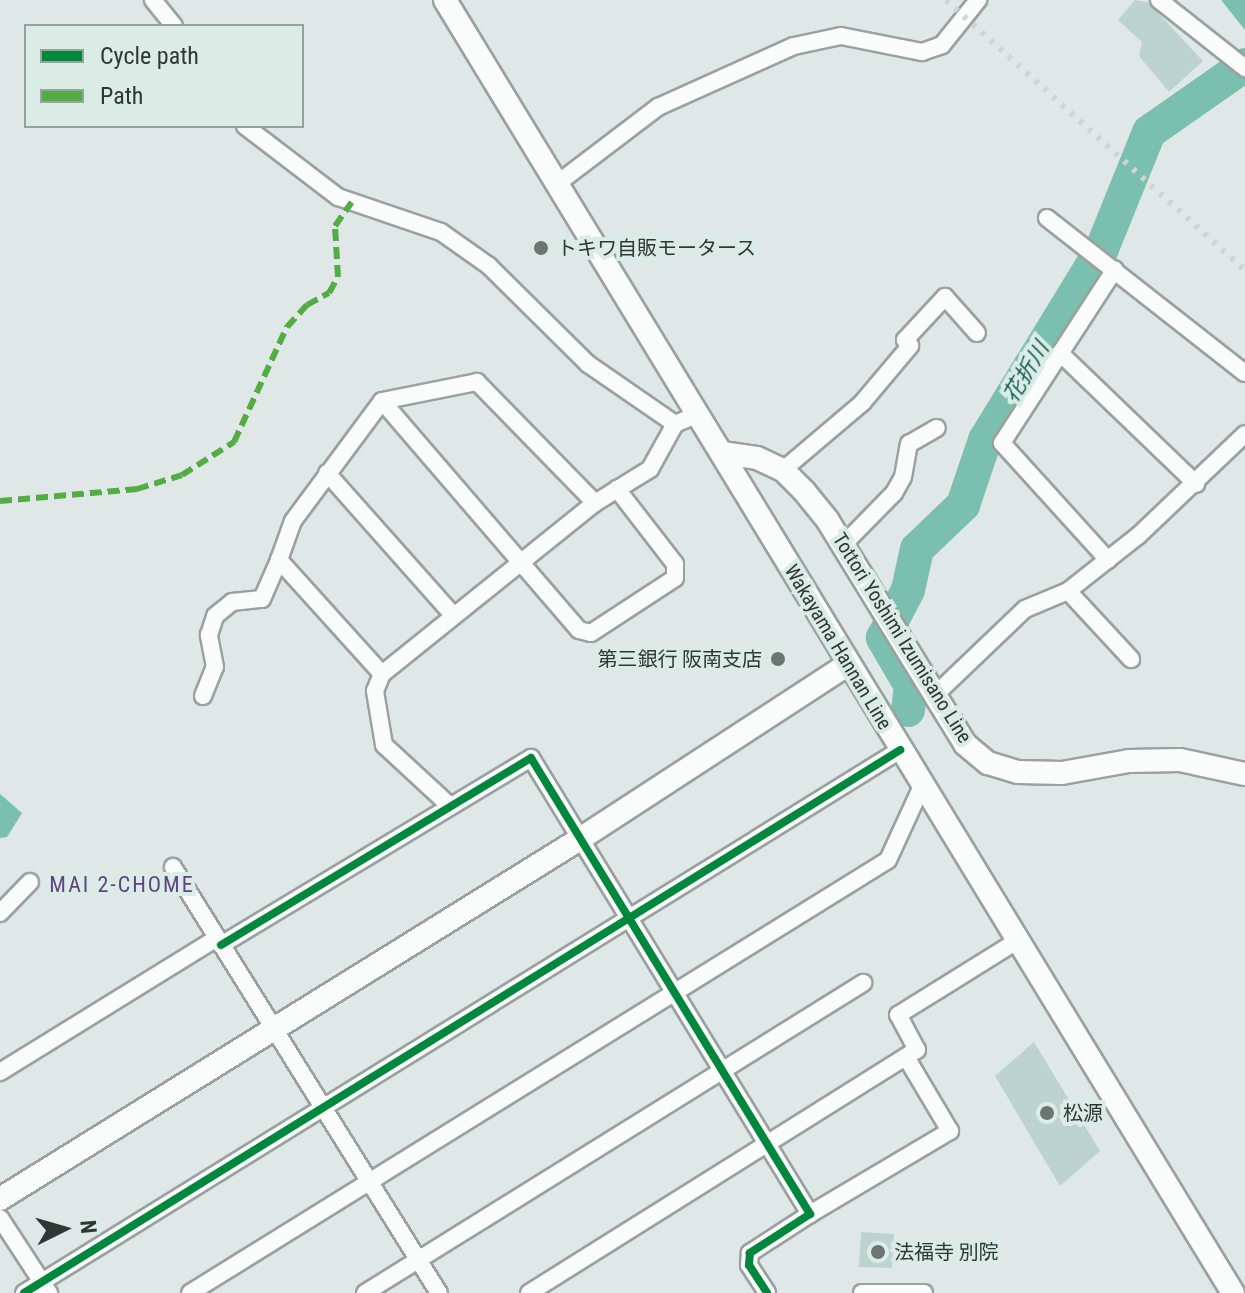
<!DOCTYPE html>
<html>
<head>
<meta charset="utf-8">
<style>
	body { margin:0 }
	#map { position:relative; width:1245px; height:1293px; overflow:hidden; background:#dfe8e6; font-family:"Roboto Condensed","Noto Sans JP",sans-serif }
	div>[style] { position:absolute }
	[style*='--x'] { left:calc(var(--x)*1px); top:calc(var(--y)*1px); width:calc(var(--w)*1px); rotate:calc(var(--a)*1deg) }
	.water>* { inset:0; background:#7bbfb0 }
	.river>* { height:34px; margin:-17px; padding:0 17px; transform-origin:17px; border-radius:17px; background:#7bbfb0 }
	.building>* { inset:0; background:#bdd3ce }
	.roads { filter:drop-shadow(2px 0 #9aa19f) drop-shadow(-2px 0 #9aa19f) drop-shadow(0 2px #9aa19f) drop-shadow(0 -2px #9aa19f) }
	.street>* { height:16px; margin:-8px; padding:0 8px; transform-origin:8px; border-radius:8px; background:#fafcfb }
	.secondary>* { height:22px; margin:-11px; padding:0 11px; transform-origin:11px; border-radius:11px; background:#fafcfb }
	.rail>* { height:6px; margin-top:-3px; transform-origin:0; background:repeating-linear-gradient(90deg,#d1d4d3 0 4px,transparent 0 12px) }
	.quiet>* { height:6px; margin-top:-3px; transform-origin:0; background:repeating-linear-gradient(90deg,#54ac45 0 12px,transparent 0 18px) }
	.cycleway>* { height:8px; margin:-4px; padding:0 4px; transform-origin:4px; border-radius:4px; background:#00873e }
	.dots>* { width:22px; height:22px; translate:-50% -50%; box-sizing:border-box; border:4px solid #dbece7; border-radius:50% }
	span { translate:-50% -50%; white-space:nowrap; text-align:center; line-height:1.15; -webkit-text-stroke:8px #dbece7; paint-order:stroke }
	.poi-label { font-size:20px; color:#2f3634 }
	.left { translate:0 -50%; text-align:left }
	.right { translate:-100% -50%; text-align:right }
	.street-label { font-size:20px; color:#2f3634 }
	.water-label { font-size:22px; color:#105d50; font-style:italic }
	.neighbourhood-label { font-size:22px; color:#5d4481; letter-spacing:2px }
	.legend { position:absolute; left:24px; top:24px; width:280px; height:104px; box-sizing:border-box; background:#dbece7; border:2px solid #96a39f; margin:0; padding:10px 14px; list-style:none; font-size:24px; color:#2f3634 }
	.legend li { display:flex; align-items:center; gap:16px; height:40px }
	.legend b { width:40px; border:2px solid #96a39f }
	.north { position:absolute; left:24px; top:1189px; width:80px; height:80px; -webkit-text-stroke:6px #dbece7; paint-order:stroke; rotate:85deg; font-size:22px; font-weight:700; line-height:32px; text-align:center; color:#2f3634 }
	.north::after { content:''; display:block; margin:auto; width:28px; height:36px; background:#2f3634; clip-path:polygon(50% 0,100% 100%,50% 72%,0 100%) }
</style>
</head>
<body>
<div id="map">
	<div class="water">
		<div style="clip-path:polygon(1221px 0,1245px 0,1245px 30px)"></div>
		<div style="clip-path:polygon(0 794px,22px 813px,7px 837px,0 838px)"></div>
	</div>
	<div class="river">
		<div style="--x:908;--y:710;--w:24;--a:-83"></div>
		<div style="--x:911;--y:686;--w:56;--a:-120.3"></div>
		<div style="--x:883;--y:638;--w:54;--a:-62.5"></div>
		<div style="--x:908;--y:590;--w:42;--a:-77.6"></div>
		<div style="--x:917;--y:549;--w:64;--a:-43.7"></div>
		<div style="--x:963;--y:505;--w:69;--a:-71.3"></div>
		<div style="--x:985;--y:440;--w:222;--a:-58.5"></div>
		<div style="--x:1101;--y:251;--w:128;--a:-68"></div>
		<div style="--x:1149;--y:132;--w:117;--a:-34.9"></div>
	</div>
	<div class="building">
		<div style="clip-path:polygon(1135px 0,1148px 2px,1203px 61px,1169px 92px,1139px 56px,1142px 42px,1118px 20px)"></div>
		<div style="clip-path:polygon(1034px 1042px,1100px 1151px,1060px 1186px,995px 1076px)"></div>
		<div style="clip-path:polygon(861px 1232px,894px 1234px,892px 1268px,859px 1267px)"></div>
	</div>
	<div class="roads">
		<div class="street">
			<div style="--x:153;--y:0;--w:33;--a:51"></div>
			<div style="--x:1159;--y:0;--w:110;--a:38.3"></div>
			<div style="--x:245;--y:126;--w:117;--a:37.4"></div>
			<div style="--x:338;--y:197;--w:109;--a:18.8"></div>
			<div style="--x:441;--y:232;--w:59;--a:35.3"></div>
			<div style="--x:489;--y:266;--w:139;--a:44.7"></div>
			<div style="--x:588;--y:364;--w:106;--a:34.6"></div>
			<div style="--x:558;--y:183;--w:126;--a:-37.2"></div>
			<div style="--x:658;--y:107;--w:149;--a:-24.2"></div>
			<div style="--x:794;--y:46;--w:48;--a:-12"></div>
			<div style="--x:841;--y:36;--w:83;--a:11.2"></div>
			<div style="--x:922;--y:52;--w:21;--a:-19"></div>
			<div style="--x:942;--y:45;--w:58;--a:-51.3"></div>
			<div style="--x:1047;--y:218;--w:251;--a:38.1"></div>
			<div style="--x:1060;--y:353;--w:189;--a:43.9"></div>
			<div style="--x:382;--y:401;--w:302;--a:49.3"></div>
			<div style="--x:579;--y:630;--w:12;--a:14"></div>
			<div style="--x:591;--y:633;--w:100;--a:-33.2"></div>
			<div style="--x:675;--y:578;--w:14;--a:-90"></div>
			<div style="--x:675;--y:564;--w:95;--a:-127.7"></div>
			<div style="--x:783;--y:470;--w:104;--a:-40.3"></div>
			<div style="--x:862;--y:403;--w:75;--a:-49.9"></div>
			<div style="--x:910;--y:346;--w:8;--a:-130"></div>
			<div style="--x:905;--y:340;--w:59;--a:-47.1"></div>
			<div style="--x:945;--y:297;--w:48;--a:48.4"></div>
			<div style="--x:327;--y:473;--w:191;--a:48.4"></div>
			<div style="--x:843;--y:545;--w:73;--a:-45.6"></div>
			<div style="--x:894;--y:493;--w:18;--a:-61"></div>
			<div style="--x:903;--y:477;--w:34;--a:-80"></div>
			<div style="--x:909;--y:444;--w:32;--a:-30"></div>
			<div style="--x:1108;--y:560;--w:158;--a:-132.2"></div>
			<div style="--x:1002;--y:443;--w:207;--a:-57"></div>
			<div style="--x:1068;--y:591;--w:93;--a:47.2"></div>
			<div style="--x:382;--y:674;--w:154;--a:-132.1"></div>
			<div style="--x:279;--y:560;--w:41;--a:-70.3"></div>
			<div style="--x:293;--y:521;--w:149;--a:-53.4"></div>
			<div style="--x:382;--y:401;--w:97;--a:-11.3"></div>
			<div style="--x:477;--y:382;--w:169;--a:45.7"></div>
			<div style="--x:936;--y:694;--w:123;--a:-43.7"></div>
			<div style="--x:1025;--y:609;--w:47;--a:-22.7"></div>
			<div style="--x:1068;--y:591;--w:90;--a:-38.3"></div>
			<div style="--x:1139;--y:535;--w:146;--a:-43.6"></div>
			<div style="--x:203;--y:696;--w:31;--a:-68"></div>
			<div style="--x:215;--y:667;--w:33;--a:-101"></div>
			<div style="--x:209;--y:635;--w:20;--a:-72"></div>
			<div style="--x:215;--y:616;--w:22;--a:-39"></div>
			<div style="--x:232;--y:602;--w:30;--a:-6"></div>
			<div style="--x:262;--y:599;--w:43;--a:-66.4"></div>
			<div style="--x:450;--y:806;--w:90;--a:-137.3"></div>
			<div style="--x:384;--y:745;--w:55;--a:-99.5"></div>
			<div style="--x:375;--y:691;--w:18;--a:-68"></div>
			<div style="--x:382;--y:674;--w:273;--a:-38.8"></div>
			<div style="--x:595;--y:503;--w:65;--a:-31.7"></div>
			<div style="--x:650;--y:469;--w:51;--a:-60.9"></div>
			<div style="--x:675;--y:424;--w:25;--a:-23"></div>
			<div style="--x:173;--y:867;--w:502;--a:58.02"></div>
			<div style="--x:0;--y:913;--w:43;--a:-45.9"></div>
			<div style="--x:221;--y:945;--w:362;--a:-31.1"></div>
			<div style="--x:531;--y:758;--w:535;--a:58.54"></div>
			<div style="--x:810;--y:1214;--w:72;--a:147"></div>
			<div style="--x:750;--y:1253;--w:12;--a:95"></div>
			<div style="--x:749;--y:1265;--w:33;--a:57"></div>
			<div style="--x:0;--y:1072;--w:255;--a:-31.7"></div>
			<div style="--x:810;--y:1214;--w:163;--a:-30.7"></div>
			<div style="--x:950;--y:1131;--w:86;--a:-120.7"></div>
			<div style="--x:0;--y:1218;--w:90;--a:56.8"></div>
			<div style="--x:24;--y:1293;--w:1031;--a:-31.79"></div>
			<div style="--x:190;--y:1293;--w:821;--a:-31.81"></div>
			<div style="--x:888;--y:860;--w:81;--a:-65.3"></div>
			<div style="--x:365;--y:1293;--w:587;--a:-31.9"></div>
			<div style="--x:529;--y:1293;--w:458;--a:-32.1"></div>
			<div style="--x:917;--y:1050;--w:40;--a:-118"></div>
			<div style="--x:898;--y:1015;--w:140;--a:-31.9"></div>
			<div style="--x:862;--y:1293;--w:62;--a:0"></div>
		</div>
		<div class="secondary">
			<div style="--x:445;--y:0;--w:1514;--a:58.64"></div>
			<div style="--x:722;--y:453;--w:35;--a:8"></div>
			<div style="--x:757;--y:458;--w:29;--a:25"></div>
			<div style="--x:783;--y:470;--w:30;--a:45"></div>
			<div style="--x:804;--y:491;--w:38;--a:51"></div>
			<div style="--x:828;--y:521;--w:262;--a:58.4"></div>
			<div style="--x:965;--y:744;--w:30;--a:40"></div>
			<div style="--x:988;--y:763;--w:31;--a:17"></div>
			<div style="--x:1018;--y:772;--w:44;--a:1.3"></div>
			<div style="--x:1062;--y:773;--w:68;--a:-10.2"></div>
			<div style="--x:1129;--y:761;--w:51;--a:-1.1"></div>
			<div style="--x:1180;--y:760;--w:66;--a:12.2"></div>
			<div style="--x:0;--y:1199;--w:683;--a:-31.83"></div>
			<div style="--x:580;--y:839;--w:319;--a:-33.1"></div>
		</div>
	</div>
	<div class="rail">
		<div style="--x:946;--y:0;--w:403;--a:42.1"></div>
	</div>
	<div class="quiet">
		<div style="--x:0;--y:501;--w:138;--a:-5"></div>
		<div style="--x:137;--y:489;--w:47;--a:-17.3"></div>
		<div style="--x:182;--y:475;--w:62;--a:-32.4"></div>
		<div style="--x:234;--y:442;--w:127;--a:-65.3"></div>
		<div style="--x:287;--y:327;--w:30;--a:-48"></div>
		<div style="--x:307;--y:305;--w:25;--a:-29"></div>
		<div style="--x:329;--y:293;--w:18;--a:-61"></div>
		<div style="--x:338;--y:277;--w:51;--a:-93.4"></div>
		<div style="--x:335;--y:226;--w:29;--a:-55"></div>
	</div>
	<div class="cycleway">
		<div style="--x:221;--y:945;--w:362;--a:-31.1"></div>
		<div style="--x:531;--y:758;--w:535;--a:58.54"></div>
		<div style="--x:810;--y:1214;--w:72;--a:147"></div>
		<div style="--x:750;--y:1253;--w:12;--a:95"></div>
		<div style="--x:749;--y:1265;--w:33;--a:57"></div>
		<div style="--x:24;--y:1293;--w:1031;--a:-31.79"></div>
	</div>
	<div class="dots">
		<div style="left:541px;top:248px;background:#6d7472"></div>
		<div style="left:778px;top:659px;background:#6d7472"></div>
		<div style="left:1047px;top:1113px;background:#6d7472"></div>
		<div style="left:878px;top:1252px;background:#6d7472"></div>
	</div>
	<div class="poi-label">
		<span class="left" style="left:557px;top:248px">トキワ自販モータース</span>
		<span class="right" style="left:762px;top:659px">第三銀行 阪南支店</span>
		<span class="left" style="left:1063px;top:1113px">松源</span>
		<span class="left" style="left:894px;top:1252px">法福寺 別院</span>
	</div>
	<div class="street-label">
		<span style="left:902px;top:638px;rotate:58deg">Tottori Yoshimi Izumisano Line</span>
		<span style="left:838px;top:647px;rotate:59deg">Wakayama Hannan Line</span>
	</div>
	<div class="water-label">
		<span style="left:1026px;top:372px;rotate:-59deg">花折川</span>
	</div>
	<div class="neighbourhood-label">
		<span style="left:122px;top:885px">MAI 2-CHOME</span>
	</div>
	<ul class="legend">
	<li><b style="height:10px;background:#00873e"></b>Cycle path</li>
	<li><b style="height:10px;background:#54ac45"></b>Path</li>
	</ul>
	<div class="north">N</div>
</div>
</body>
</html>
